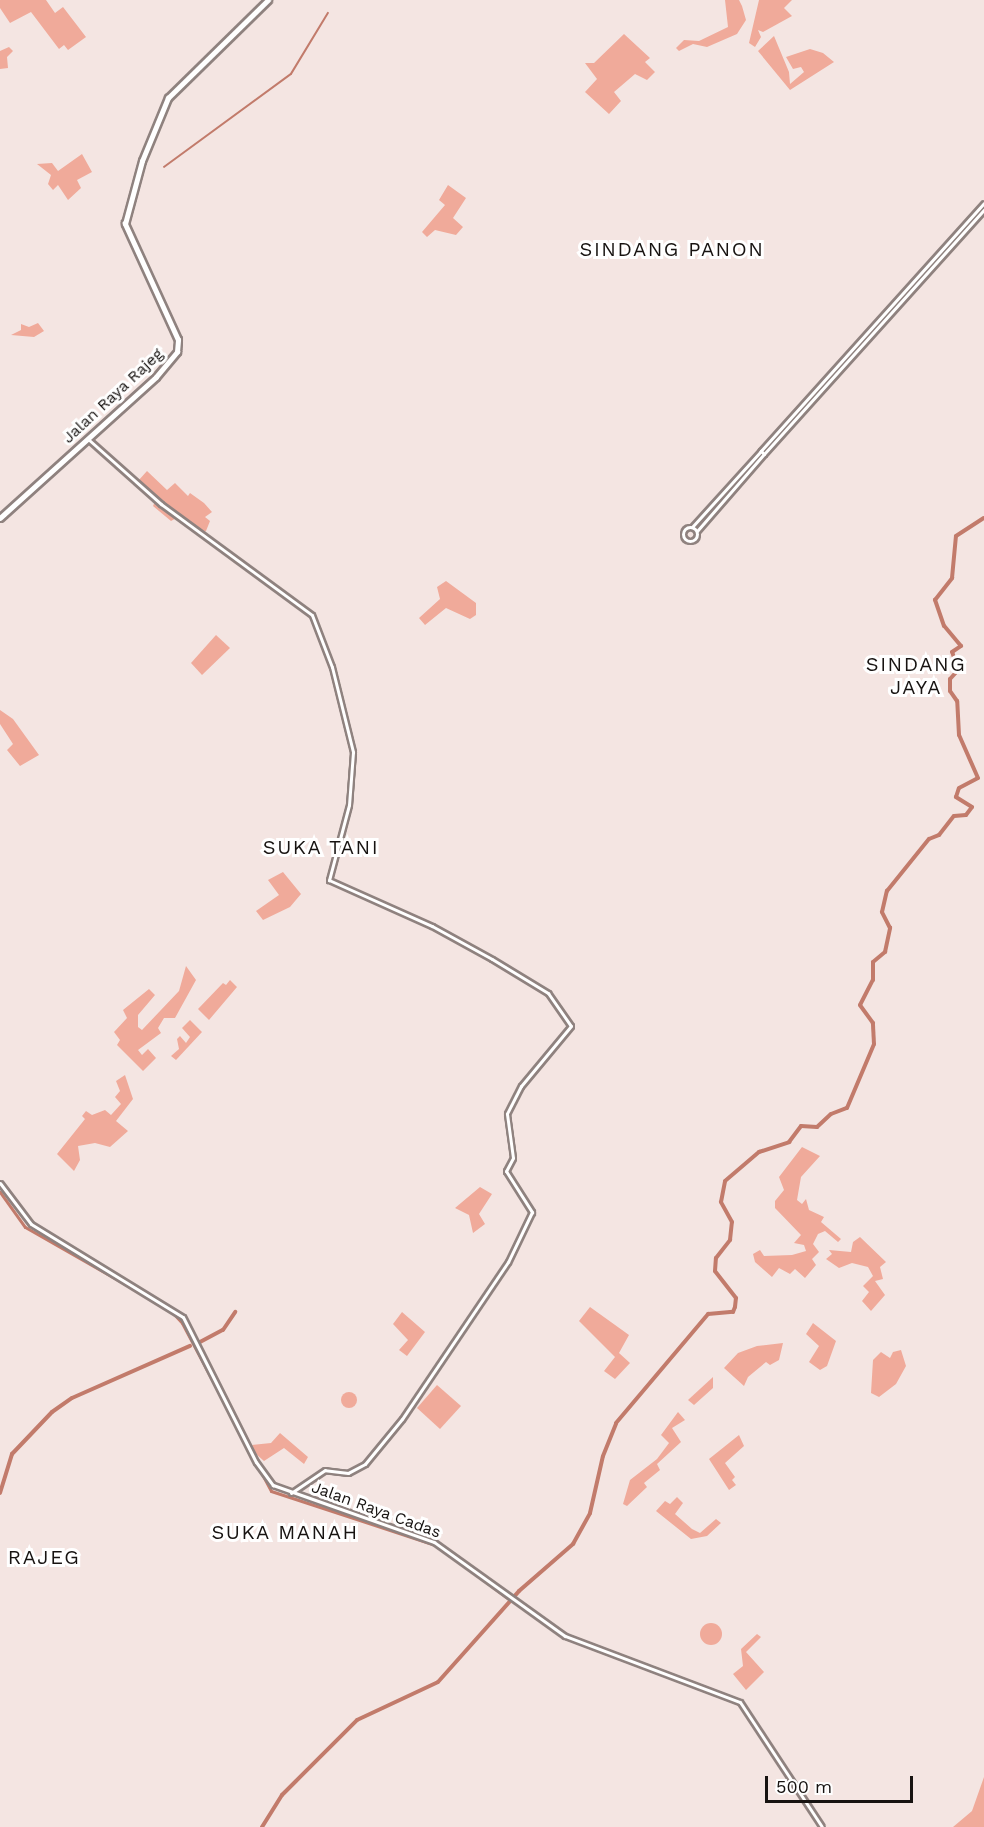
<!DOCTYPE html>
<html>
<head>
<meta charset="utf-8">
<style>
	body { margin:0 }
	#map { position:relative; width:984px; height:1827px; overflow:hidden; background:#f4e5e2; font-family:"Work Sans",sans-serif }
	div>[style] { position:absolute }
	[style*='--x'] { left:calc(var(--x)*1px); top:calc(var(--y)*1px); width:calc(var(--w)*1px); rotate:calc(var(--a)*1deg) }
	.green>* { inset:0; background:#f0aa9a }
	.round { border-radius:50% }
	.stream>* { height:1.5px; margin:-0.75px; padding:0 0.75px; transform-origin:0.75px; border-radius:0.75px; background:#c27b6b }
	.canal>* { height:3px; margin:-1.5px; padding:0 1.5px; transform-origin:1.5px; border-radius:1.5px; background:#c27b6b }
	.river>* { height:4px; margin:-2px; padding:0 2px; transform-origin:2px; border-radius:2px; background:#c27b6b }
	.roads { filter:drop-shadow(2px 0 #8f827f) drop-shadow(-2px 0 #8f827f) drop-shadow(0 2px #8f827f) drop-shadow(0 -2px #8f827f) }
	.minor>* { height:3px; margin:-1.5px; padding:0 1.5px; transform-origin:1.5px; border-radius:1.5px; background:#fff }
	.minor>.ring { margin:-1.5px; padding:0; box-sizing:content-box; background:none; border:3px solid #fff; border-radius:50% }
	.major>* { height:4.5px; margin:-2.25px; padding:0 2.25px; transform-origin:2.25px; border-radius:2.25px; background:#fff }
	span { translate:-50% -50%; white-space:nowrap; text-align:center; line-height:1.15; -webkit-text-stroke:6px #fff; paint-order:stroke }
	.street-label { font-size:16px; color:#171311 }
	.quarter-label { font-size:20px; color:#171311; letter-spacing:1.5px }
	.scale { position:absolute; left:765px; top:1776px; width:148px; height:27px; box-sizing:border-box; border:3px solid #171311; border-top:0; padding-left:8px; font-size:18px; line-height:21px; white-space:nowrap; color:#171311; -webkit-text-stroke:4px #fff; paint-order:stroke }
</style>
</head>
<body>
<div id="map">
	<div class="green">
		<div style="clip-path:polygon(0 0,46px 0,55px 13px,63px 7px,86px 37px,68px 50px,64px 45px,59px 49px,31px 12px,10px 23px,0 8px)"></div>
		<div style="clip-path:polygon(725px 0,739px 0,742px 6px,746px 20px,737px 34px,707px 47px,693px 44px,679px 51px,676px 48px,684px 40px,699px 41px,728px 27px)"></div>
		<div style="clip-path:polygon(759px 0,792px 0,784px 8px,792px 16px,763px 32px,758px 30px,761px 37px,755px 47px,749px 43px)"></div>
		<div style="clip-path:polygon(624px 34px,650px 58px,645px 62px,655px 72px,647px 80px,635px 74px,614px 92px,621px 101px,609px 114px,585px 92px,597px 79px,585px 63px,594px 63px)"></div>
		<div style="clip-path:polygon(774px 36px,789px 72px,790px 84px,804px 72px,801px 67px,793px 69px,786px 57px,810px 49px,823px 53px,834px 62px,790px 90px,758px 51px)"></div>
		<div style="clip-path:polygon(9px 47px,13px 51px,7px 57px,8px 68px,0 69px,0 51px)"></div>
		<div style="clip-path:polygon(82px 154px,92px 172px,77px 180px,81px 188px,68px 200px,58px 185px,53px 190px,48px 184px,51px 175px,37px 164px,52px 163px,58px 171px)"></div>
		<div style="clip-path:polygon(448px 185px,466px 198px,453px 218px,463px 227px,456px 235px,435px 230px,427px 237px,422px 232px,445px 205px,439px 200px)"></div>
		<div style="clip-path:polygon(38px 323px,44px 331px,34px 337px,11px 335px,21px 330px,21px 324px,29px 327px)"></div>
		<div style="clip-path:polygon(147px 471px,167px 490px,175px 483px,188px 496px,190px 493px,204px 503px,212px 512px,205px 517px,210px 521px,206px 531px,202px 534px,180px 516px,171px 521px,153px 506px,157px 497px,138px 481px)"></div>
		<div style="clip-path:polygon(446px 581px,476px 603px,476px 615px,470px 619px,446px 608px,425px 625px,419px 618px,440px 599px,437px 587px)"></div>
		<div style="clip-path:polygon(216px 635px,230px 648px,202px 675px,191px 663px)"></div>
		<div style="clip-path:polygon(0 710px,13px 719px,39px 755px,20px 766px,7px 750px,13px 744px,0 724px)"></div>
		<div style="clip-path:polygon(283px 872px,301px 894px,290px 907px,263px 920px,256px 911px,279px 895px,268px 880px)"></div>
		<div style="clip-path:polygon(186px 966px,196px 980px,175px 1018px,164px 1018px,158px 1028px,161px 1033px,138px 1050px,142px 1055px,148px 1049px,156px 1058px,143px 1071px,117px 1045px,120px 1040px,114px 1032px,127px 1018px,123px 1010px,149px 989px,155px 995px,138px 1015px,138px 1027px,142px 1030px,179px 991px)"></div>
		<div style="clip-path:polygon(230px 980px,237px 987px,209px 1020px,198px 1009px,223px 983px,226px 985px)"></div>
		<div style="clip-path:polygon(190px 1020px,202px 1032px,176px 1060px,171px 1056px,179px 1049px,177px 1039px,180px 1036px,186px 1043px,190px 1037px,182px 1028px)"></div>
		<div style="clip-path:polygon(125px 1075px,133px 1099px,116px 1121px,128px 1131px,110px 1147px,95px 1143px,78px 1146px,80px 1160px,74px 1171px,57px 1154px,85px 1119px,82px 1116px,86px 1111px,92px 1115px,105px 1110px,111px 1115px,121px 1104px,115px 1097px,120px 1091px,116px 1081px)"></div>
		<div style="clip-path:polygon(802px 1147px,820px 1156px,801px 1177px,797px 1200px,802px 1204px,806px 1199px,809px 1210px,824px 1217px,821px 1222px,841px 1239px,838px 1242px,825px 1231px,818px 1234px,813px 1244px,819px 1252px,812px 1259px,816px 1265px,805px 1278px,795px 1269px,790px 1274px,779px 1268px,772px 1277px,755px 1262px,753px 1254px,760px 1250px,764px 1256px,792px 1255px,806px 1251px,804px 1245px,794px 1243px,801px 1235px,775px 1208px,775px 1201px,784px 1190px,779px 1177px)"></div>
		<div style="clip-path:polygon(480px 1187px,492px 1194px,479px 1214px,485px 1224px,473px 1233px,469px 1215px,455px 1208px)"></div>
		<div style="clip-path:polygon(860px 1237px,886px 1262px,880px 1267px,883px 1279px,875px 1281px,885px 1295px,871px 1311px,862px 1301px,869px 1292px,863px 1286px,873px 1276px,868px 1267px,852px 1263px,839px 1268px,826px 1259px,832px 1254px,829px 1250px,851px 1252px,853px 1242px)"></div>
		<div style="clip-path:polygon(590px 1307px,629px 1335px,619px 1353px,630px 1363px,615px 1379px,604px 1371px,615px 1357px,579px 1321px)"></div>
		<div style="clip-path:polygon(402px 1312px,425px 1332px,407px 1356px,399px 1350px,408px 1340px,393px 1324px)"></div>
		<div style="clip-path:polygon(813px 1323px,836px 1341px,827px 1366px,820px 1370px,809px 1362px,819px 1346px,806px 1334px)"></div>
		<div style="clip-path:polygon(783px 1343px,779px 1360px,770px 1365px,766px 1362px,748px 1377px,744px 1386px,724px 1368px,738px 1353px,757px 1346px)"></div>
		<div style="clip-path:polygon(901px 1350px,906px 1366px,896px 1384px,879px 1397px,871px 1393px,873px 1360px,881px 1352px,890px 1358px,893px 1352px)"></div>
		<div style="clip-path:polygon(713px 1377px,713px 1388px,694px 1405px,688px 1400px)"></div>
		<div style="clip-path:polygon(437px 1385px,461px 1406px,440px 1429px,417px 1408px)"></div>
		<div class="round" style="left:341px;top:1392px;width:16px;height:16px"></div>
		<div style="clip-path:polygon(678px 1412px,685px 1420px,672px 1428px,681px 1442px,657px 1464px,660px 1470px,644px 1483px,647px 1487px,627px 1506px,623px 1504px,630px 1480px,657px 1459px,669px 1443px,661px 1435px)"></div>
		<div style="clip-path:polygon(280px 1433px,308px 1457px,304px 1464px,284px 1448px,264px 1461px,256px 1454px,252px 1445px,271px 1443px)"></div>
		<div style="clip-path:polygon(739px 1435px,744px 1446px,725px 1463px,735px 1477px,732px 1480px,736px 1485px,729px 1490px,709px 1459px)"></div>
		<div style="clip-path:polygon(677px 1497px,683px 1503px,675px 1514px,692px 1529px,700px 1533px,716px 1519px,721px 1523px,707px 1536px,691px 1539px,656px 1511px,665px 1501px,670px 1504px)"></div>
		<div class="round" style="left:700px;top:1623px;width:22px;height:22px"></div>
		<div style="clip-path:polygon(757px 1634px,761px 1637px,746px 1652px,764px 1672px,746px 1690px,733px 1674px,743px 1666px,741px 1649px)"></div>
		<div style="clip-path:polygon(984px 1777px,984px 1827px,953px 1827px,972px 1811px)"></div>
	</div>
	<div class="stream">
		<div style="--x:164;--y:167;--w:157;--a:-36.2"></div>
		<div style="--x:291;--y:74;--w:71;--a:-58.8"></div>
	</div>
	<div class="canal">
		<div style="--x:0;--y:1192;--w:43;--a:54.5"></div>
		<div style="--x:25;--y:1227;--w:153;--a:29.7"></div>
		<div style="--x:171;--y:1311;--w:16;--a:47"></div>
		<div style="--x:182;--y:1323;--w:190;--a:62.1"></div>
		<div style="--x:271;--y:1491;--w:176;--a:18.2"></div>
		<div style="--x:438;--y:1546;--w:90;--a:36.9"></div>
	</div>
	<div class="river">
		<div style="--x:200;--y:1342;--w:26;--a:-28"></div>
		<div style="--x:223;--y:1330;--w:22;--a:-56"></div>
		<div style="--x:0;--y:1493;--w:41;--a:-72.9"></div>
		<div style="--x:12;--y:1454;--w:58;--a:-46.4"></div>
		<div style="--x:52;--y:1412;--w:24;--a:-35"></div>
		<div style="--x:72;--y:1398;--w:129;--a:-23.8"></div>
		<div style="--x:262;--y:1827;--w:38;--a:-58"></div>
		<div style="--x:282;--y:1795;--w:106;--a:-45"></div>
		<div style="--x:357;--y:1720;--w:89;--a:-25.1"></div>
		<div style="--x:438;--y:1682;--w:122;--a:-48.3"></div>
		<div style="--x:519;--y:1591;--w:72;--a:-41"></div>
		<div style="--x:573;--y:1544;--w:35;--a:-61"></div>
		<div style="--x:590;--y:1513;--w:58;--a:-77.2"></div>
		<div style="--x:603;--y:1456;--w:35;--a:-68"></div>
		<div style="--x:616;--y:1423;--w:143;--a:-49.8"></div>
		<div style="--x:708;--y:1314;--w:25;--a:-5"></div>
		<div style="--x:733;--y:1312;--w:5;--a:-68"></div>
		<div style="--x:735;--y:1307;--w:9;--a:-84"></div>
		<div style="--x:736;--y:1298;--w:34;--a:-128"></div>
		<div style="--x:715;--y:1271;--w:13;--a:-86"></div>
		<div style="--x:716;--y:1258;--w:23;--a:-52"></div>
		<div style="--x:730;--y:1240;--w:18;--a:-84"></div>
		<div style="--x:732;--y:1222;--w:23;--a:-119"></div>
		<div style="--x:721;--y:1202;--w:21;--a:-79"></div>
		<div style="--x:725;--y:1181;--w:45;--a:-40.5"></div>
		<div style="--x:759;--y:1152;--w:32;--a:-18"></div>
		<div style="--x:789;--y:1142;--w:20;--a:-53"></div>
		<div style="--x:801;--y:1126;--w:16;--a:4"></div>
		<div style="--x:817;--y:1127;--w:19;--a:-43"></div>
		<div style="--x:831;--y:1114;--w:17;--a:-21"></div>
		<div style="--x:847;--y:1108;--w:69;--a:-67.1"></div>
		<div style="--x:874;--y:1044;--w:21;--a:-93"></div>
		<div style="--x:873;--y:1023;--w:22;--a:-126"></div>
		<div style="--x:860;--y:1005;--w:28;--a:-63"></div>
		<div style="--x:873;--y:980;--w:18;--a:-90"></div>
		<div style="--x:873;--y:962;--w:16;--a:-40"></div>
		<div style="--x:885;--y:952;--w:25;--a:-78"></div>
		<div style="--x:890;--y:928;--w:18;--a:-117"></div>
		<div style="--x:882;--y:912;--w:22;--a:-77"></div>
		<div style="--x:887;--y:891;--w:67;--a:-51.1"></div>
		<div style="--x:929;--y:839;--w:11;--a:-22"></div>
		<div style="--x:939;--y:835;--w:24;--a:-52"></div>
		<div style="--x:954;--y:816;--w:12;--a:-5"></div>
		<div style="--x:966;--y:815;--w:10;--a:-53"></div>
		<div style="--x:972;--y:807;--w:19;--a:-148"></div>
		<div style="--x:956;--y:797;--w:9;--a:-72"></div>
		<div style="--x:959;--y:788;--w:21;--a:-28"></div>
		<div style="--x:978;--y:778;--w:47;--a:-113.8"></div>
		<div style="--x:959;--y:735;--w:34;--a:-93"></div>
		<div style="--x:957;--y:701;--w:12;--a:-125"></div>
		<div style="--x:950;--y:691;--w:12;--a:-90"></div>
		<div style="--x:950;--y:679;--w:12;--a:-48"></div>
		<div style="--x:958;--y:670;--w:19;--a:-108"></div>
		<div style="--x:952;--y:652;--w:11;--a:-34"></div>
		<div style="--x:961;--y:646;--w:26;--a:-130"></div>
		<div style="--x:944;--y:626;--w:28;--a:-109"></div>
		<div style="--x:935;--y:600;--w:28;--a:-52"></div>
		<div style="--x:952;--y:578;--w:42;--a:-84.6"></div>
		<div style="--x:956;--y:536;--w:33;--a:-33"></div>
	</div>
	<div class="roads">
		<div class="minor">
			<div style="--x:984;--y:203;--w:334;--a:132"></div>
			<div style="--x:761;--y:451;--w:4;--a:45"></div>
			<div style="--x:764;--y:454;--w:329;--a:-48"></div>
			<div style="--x:88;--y:439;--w:98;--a:41.7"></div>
			<div style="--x:161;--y:504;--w:187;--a:36.3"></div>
			<div style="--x:312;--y:615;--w:56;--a:69"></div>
			<div style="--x:332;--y:667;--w:88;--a:76.1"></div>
			<div style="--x:353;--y:752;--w:53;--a:94.3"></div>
			<div style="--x:349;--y:805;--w:78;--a:104.9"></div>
			<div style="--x:329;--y:880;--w:113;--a:24.1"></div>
			<div style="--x:432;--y:926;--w:68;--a:28.8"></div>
			<div style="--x:492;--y:959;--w:66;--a:31.3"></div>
			<div style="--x:548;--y:993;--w:40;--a:55.1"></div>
			<div style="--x:571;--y:1026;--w:78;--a:129.8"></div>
			<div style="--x:521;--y:1086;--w:31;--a:117"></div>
			<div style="--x:507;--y:1114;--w:44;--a:82.2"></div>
			<div style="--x:513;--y:1158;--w:15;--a:118"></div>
			<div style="--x:506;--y:1171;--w:49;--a:57.6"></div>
			<div style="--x:532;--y:1212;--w:55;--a:115.6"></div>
			<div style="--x:508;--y:1262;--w:189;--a:124"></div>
			<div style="--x:402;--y:1419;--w:58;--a:129.4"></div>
			<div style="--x:365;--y:1464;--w:19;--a:152"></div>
			<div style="--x:348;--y:1473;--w:23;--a:-173"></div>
			<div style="--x:325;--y:1470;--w:41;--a:145.9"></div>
			<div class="ring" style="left:683px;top:527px;width:11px;height:11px"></div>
			<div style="--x:692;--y:527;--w:103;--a:-47.8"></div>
			<div style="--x:697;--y:531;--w:102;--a:-49"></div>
			<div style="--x:0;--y:1183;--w:51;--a:52.9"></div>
			<div style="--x:31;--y:1224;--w:178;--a:31.5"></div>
			<div style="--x:183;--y:1317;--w:162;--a:63.3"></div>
			<div style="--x:256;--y:1462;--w:29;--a:54"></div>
			<div style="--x:273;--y:1485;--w:171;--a:19.5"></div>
			<div style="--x:434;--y:1542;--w:161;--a:35.7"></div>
			<div style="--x:565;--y:1636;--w:187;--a:20.7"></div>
			<div style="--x:740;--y:1702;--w:149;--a:56.7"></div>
		</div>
		<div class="major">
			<div style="--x:0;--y:518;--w:210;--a:-42.1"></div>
			<div style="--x:156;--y:377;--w:33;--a:-50"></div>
			<div style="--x:177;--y:352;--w:12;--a:-85"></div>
			<div style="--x:178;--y:340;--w:128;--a:-114.6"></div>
			<div style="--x:125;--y:224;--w:65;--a:-74.9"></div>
			<div style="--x:142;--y:161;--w:68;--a:-67.6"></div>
			<div style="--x:168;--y:98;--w:140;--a:-44.4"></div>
		</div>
	</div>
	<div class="street-label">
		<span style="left:113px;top:396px;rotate:-43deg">Jalan Raya Rajeg</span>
		<span style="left:376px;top:1510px;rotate:20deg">Jalan Raya Cadas</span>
	</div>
	<div class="quarter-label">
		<span style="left:672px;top:249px">SINDANG PANON</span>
		<span style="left:916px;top:676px">SINDANG<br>JAYA</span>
		<span style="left:321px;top:847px">SUKA TANI</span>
		<span style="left:285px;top:1532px">SUKA MANAH</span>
		<span style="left:44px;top:1557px">RAJEG</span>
	</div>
	<div class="scale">500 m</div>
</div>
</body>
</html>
